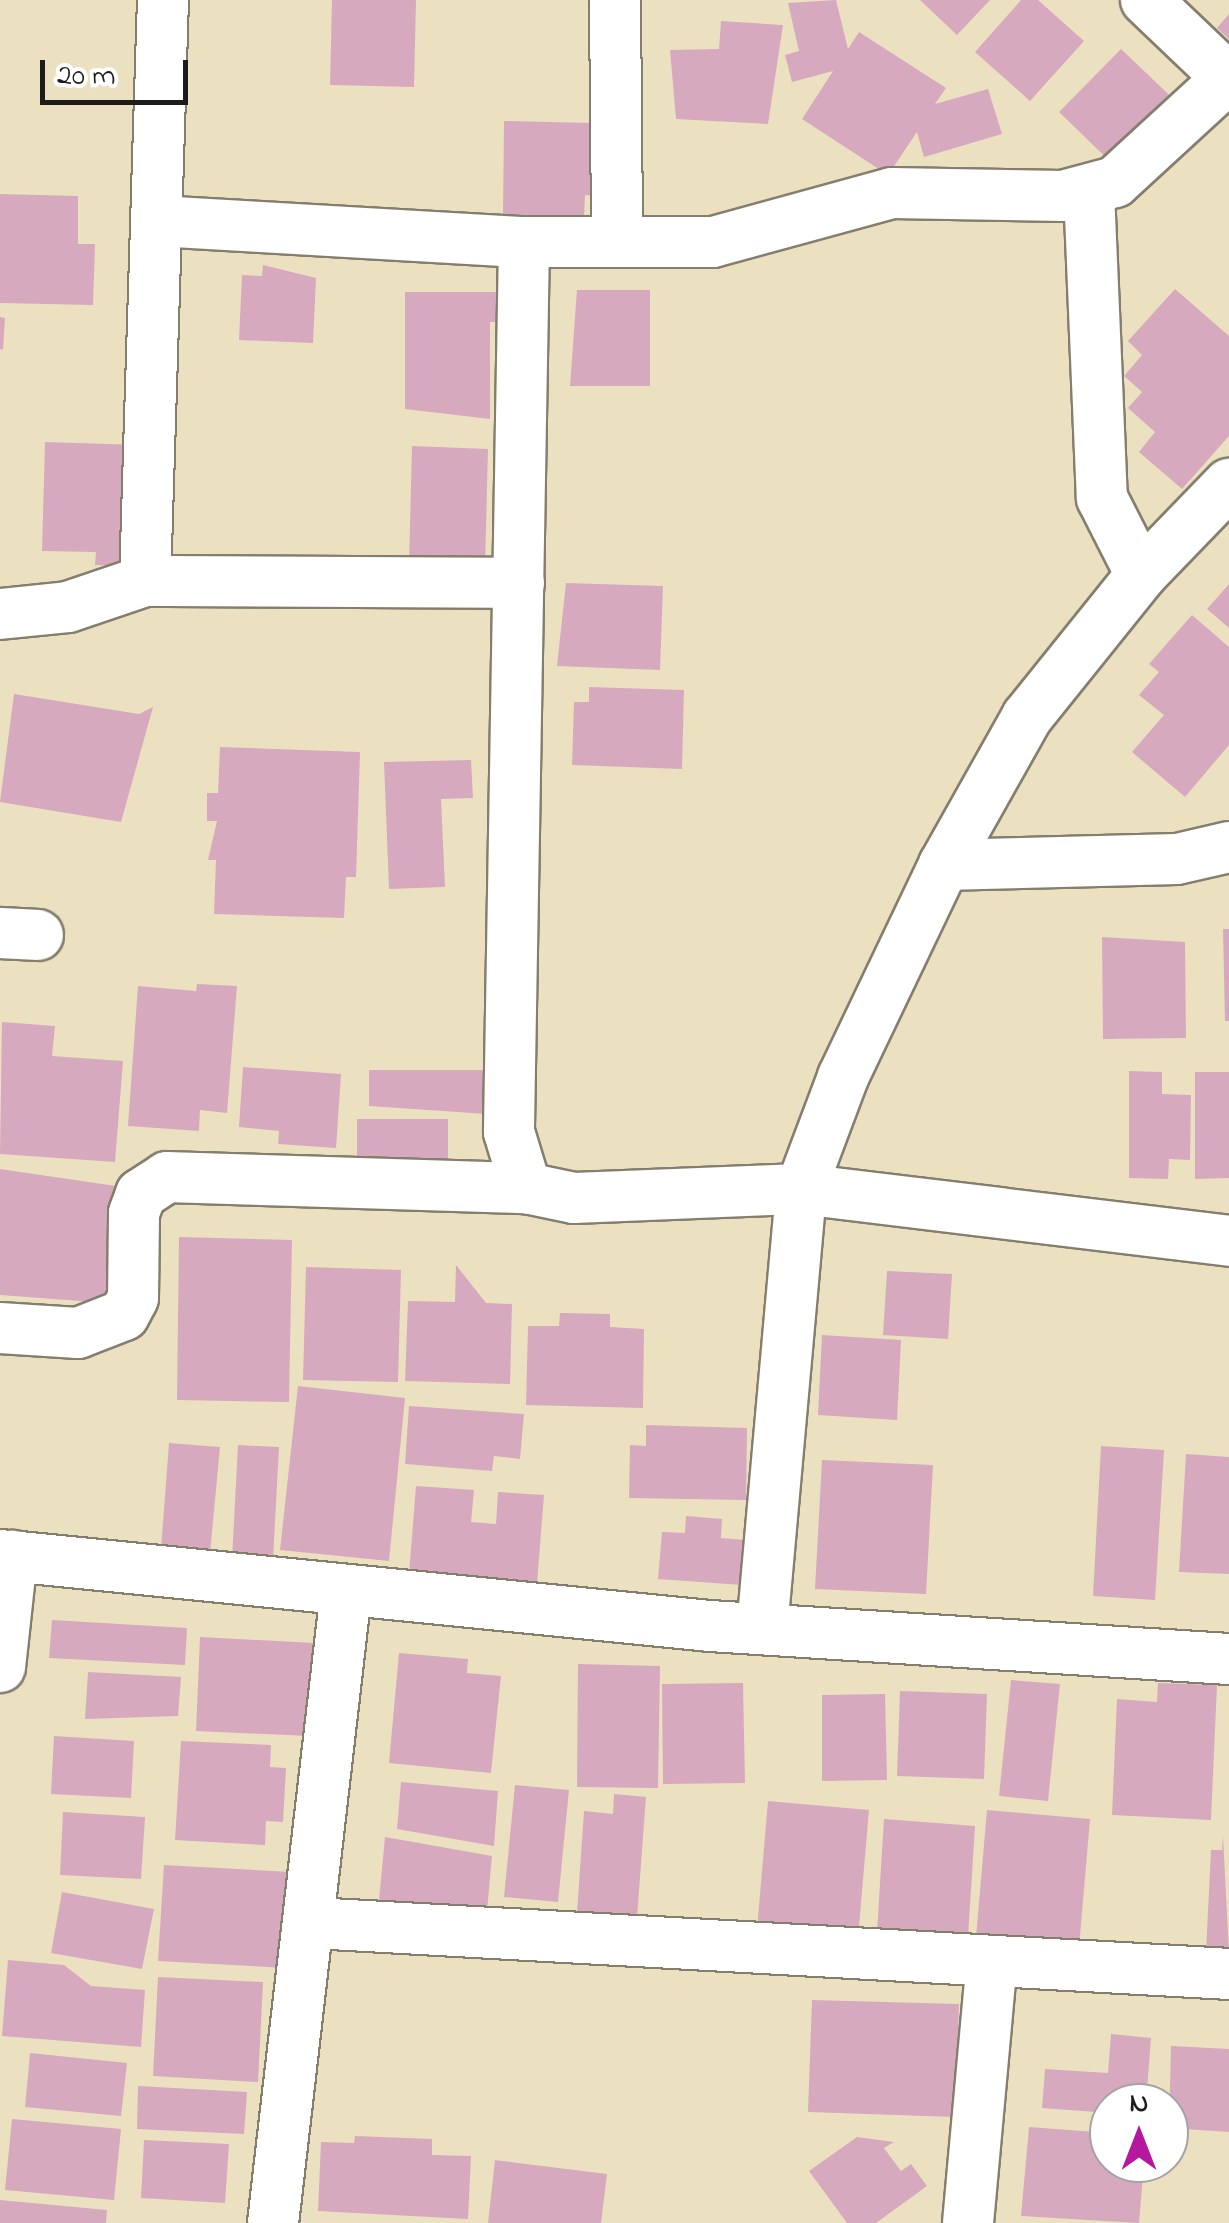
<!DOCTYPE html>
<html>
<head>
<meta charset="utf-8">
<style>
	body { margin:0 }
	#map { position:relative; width:1229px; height:2223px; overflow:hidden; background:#ebe1c0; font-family:"Indie Flower",sans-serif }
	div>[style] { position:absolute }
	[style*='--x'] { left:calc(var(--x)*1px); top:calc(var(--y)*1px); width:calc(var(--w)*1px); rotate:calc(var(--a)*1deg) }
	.building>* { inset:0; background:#d7a9bf }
	.roads { filter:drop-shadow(2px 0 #847e6e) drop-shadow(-2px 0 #847e6e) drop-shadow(0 2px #847e6e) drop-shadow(0 -2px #847e6e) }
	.minor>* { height:50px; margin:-25px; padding:0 25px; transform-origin:25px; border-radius:25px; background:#fff }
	span { translate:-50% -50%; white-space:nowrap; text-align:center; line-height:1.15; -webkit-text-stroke:8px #fff; paint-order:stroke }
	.north { position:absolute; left:1089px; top:2083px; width:100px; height:100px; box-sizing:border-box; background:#fff; border:2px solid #a4a4a4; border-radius:50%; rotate:0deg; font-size:28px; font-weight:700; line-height:40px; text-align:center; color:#1c1c1c }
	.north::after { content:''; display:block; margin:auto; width:35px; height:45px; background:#b5179e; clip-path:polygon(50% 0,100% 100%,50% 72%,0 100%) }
	.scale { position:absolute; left:40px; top:60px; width:148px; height:45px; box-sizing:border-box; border:5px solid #1c1c1c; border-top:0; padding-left:12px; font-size:30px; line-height:35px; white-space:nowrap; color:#1c1c1c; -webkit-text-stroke:8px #fff; paint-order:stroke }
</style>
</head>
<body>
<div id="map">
	<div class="building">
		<div style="clip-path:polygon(332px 0,416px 0,414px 87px,330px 85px)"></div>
		<div style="clip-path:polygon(836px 0,848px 49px,859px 32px,946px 88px,935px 104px,988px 89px,1002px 134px,924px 157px,917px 132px,888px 175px,802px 119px,833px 71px,792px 82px,785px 55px,799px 51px,788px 3px)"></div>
		<div style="clip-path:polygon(920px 0,990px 0,957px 35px)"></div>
		<div style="clip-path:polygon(1021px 0,1038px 0,1084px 41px,1030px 101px,975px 52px)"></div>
		<div style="clip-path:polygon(1229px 14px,1229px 39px,1217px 28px)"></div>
		<div style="clip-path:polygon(721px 21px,783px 25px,768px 124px,676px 119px,670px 50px,719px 49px)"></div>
		<div style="clip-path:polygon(1121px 49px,1184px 109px,1122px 173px,1059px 112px)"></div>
		<div style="clip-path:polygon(504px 121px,591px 123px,590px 170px,603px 170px,603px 196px,585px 195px,584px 218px,503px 216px)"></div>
		<div style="clip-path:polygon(0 194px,78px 196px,78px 244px,95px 244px,93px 305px,0 303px)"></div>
		<div style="clip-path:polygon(263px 265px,316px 278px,313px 343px,239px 340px,242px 275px,262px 276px)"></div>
		<div style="clip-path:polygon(1175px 289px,1229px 336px,1229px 436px,1182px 489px,1139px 452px,1155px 432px,1128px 408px,1142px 392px,1124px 376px,1142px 355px,1128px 341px)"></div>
		<div style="clip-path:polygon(577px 290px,650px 290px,650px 386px,570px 386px)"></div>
		<div style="clip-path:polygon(405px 292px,504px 292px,504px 322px,490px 322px,490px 419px,405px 409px)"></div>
		<div style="clip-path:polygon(0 317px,5px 318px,3px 350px,0 349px)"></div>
		<div style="clip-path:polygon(45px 442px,141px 445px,138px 566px,95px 565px,96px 552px,42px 551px)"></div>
		<div style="clip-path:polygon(412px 446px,488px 449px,485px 567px,409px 565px)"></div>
		<div style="clip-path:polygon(566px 583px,663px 586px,660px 670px,557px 666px)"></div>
		<div style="clip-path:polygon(1229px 584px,1229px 628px,1207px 609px)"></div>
		<div style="clip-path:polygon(1192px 615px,1229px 647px,1229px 745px,1185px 797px,1132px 752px,1164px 715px,1139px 695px,1159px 672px,1149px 664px)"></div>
		<div style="clip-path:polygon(589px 687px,684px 690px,682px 769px,572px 765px,574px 702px,589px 702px)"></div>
		<div style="clip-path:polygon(14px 694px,139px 714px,153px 707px,121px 822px,0 802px)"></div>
		<div style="clip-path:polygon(220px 747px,360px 752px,356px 877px,346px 877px,344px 918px,214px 914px,216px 860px,208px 860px,217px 821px,207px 821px,207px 793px,218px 793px)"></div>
		<div style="clip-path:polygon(471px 760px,473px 798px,441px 799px,445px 887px,389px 889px,384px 762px)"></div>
		<div style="clip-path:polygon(1223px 929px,1229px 929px,1229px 1021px,1225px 1021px)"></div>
		<div style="clip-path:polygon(1102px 937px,1185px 942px,1186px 1038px,1103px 1039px)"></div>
		<div style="clip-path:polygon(197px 984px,237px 986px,227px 1113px,200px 1110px,199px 1131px,128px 1126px,138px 986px,196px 991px)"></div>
		<div style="clip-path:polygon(2px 1022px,55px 1026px,52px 1056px,123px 1061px,115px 1162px,0 1154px)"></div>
		<div style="clip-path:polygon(243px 1067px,341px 1074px,336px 1148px,278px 1144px,279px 1131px,239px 1127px)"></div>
		<div style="clip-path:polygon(369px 1070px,487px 1070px,487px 1114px,369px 1106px)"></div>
		<div style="clip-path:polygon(1129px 1071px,1162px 1072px,1162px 1094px,1191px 1095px,1190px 1160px,1169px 1159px,1168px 1179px,1129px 1178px)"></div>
		<div style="clip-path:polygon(1195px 1072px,1229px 1072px,1229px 1178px,1195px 1179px)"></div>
		<div style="clip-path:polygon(357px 1119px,448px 1119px,448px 1166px,357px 1166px)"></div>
		<div style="clip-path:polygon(0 1169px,116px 1186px,107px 1303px,0 1295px)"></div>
		<div style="clip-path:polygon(179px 1237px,292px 1240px,289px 1402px,177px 1400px)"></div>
		<div style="clip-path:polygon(456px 1265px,486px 1303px,512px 1304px,510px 1384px,405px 1381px,408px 1301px,455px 1302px)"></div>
		<div style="clip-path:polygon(306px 1267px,401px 1270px,398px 1382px,303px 1380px)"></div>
		<div style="clip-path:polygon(887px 1271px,952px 1274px,948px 1339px,883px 1335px)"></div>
		<div style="clip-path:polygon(560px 1313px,610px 1314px,610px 1327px,644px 1329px,643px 1408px,526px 1405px,528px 1326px,559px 1326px)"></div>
		<div style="clip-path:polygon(822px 1335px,901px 1340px,897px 1420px,818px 1415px)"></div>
		<div style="clip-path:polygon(298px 1386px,405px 1398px,389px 1561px,280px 1550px)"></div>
		<div style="clip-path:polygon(409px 1406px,524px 1414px,520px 1459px,494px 1456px,492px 1471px,405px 1464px)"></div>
		<div style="clip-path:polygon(646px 1425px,747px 1428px,746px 1500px,629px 1498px,630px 1445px,646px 1446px)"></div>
		<div style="clip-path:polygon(169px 1443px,220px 1447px,210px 1553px,161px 1549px)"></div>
		<div style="clip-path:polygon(238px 1445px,279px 1447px,273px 1560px,232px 1559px)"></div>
		<div style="clip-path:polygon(1101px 1446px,1164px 1450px,1155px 1600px,1093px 1596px)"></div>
		<div style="clip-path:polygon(1186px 1454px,1229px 1457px,1229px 1574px,1179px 1572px)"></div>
		<div style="clip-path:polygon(822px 1460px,933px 1465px,926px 1594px,815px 1589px)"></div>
		<div style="clip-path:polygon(416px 1486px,474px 1490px,471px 1522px,496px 1524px,498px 1492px,544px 1495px,537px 1583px,409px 1574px)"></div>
		<div style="clip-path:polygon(686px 1516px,722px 1519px,721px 1538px,745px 1540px,742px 1585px,658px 1579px,662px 1532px,685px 1533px)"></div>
		<div style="clip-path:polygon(52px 1620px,187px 1628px,185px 1665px,49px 1658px)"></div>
		<div style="clip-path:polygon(200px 1637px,314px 1643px,309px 1736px,196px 1731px)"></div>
		<div style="clip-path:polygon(399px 1653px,468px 1659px,467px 1673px,501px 1676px,491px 1773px,389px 1763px)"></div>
		<div style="clip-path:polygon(578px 1664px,660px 1666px,658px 1788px,577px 1787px)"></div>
		<div style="clip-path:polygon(88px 1672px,181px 1677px,178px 1716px,85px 1719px)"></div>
		<div style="clip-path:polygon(1011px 1680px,1060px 1684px,1048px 1801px,999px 1796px)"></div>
		<div style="clip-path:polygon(743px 1683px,745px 1783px,663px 1784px,662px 1684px)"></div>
		<div style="clip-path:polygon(1158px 1683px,1217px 1685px,1211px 1820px,1112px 1815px,1117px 1699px,1157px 1702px)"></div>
		<div style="clip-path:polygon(900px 1691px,987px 1694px,984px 1779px,897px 1776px)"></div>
		<div style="clip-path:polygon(885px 1694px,887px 1780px,822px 1781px,822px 1695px)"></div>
		<div style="clip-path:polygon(54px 1736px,134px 1741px,131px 1798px,51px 1794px)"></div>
		<div style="clip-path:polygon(181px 1741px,271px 1745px,270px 1767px,286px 1768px,283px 1822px,266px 1821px,265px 1845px,175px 1840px)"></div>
		<div style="clip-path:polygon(401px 1782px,498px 1791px,494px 1846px,397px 1829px)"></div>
		<div style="clip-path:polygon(515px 1785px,569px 1790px,558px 1902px,504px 1897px)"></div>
		<div style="clip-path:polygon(614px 1794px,646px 1797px,637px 1918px,577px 1913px,584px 1811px,613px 1814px)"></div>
		<div style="clip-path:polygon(768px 1801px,869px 1810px,857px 1950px,756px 1941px)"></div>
		<div style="clip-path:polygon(987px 1810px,1090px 1819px,1079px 1947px,976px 1937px)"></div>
		<div style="clip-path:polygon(63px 1812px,145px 1817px,141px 1879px,60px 1875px)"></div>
		<div style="clip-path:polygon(884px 1819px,975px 1826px,967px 1953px,876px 1948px)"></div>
		<div style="clip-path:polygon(1223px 1836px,1229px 1953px,1206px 1952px,1211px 1850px,1222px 1850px)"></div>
		<div style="clip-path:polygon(385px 1837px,492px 1856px,487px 1911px,379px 1900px)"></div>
		<div style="clip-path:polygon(164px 1865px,291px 1872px,286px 1968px,158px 1961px)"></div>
		<div style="clip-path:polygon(62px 1892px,154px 1909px,142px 1969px,51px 1953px)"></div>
		<div style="clip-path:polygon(8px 1960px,64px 1965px,91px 1986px,145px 1990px,141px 2047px,2px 2036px)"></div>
		<div style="clip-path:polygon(158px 1977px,263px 1982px,258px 2082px,153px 2076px)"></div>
		<div style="clip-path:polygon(812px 2000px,959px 2004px,955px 2117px,808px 2112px)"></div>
		<div style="clip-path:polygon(1111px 2034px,1151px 2038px,1146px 2103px,1109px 2103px,1109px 2113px,1042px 2108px,1045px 2069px,1108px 2073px)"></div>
		<div style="clip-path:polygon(1171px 2046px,1229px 2049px,1229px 2132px,1169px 2128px)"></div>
		<div style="clip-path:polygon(30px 2053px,127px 2063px,121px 2116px,25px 2107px)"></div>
		<div style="clip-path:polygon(138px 2086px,247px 2092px,244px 2134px,137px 2129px)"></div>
		<div style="clip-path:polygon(12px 2119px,121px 2129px,114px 2200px,5px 2190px)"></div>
		<div style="clip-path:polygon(1029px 2127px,1109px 2133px,1109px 2163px,1144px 2163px,1139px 2223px,1021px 2216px)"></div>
		<div style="clip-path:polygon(355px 2136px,432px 2139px,432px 2155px,471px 2156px,468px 2219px,318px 2211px,321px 2142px,354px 2143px)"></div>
		<div style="clip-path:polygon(857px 2137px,894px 2142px,884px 2148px,901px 2171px,911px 2164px,927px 2186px,876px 2223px,847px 2223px,809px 2171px)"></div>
		<div style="clip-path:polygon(144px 2140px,229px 2144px,225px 2203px,141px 2198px)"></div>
		<div style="clip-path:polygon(495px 2160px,607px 2174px,601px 2223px,488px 2223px)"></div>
		<div style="clip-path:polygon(0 2200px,107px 2210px,106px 2223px,0 2223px)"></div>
	</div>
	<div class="roads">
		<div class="minor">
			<div style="--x:615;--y:0;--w:242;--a:89.5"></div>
			<div style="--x:1146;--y:0;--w:115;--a:43.6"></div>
			<div style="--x:1089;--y:191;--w:307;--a:87.6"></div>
			<div style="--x:1102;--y:498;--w:86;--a:63.1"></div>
			<div style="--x:157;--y:221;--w:368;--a:3.3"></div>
			<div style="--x:524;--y:242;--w:189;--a:0"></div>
			<div style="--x:713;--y:242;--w:186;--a:-15.3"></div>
			<div style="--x:892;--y:193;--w:171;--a:1"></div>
			<div style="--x:1063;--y:196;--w:54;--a:-15.1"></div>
			<div style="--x:1115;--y:182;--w:154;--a:-42.6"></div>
			<div style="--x:524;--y:242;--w:890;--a:90.97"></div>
			<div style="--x:509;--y:1132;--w:59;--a:73.1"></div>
			<div style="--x:526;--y:1188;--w:49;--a:11.8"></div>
			<div style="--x:574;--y:1198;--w:227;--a:-2.3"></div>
			<div style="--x:801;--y:1189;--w:431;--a:6.9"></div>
			<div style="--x:145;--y:581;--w:581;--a:-88.23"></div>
			<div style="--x:0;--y:614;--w:68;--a:-5.9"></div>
			<div style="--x:68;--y:607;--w:81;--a:-18.7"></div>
			<div style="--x:145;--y:581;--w:374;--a:0.3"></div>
			<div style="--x:944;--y:865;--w:233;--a:-1.5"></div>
			<div style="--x:1177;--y:859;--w:53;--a:-13"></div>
			<div style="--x:0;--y:933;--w:38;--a:3"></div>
			<div style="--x:0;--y:1328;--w:78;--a:3.7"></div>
			<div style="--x:78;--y:1333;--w:49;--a:-21.4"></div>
			<div style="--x:124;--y:1315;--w:19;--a:-62"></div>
			<div style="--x:133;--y:1298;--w:85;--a:-89.3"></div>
			<div style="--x:134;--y:1213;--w:20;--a:-70"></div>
			<div style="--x:141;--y:1194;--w:31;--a:-33"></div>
			<div style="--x:167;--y:1177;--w:359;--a:1.8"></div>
			<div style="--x:0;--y:1555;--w:714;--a:5.71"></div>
			<div style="--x:710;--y:1626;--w:520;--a:3.64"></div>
			<div style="--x:762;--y:1629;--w:442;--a:-84.9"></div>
			<div style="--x:801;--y:1189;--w:120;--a:-69.4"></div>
			<div style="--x:843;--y:1077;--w:235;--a:-64.5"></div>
			<div style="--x:944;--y:865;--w:170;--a:-60.7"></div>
			<div style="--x:1027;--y:717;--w:182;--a:-51.2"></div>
			<div style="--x:1141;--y:575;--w:127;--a:-46"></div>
			<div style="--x:0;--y:1667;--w:112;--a:-83.8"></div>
			<div style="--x:312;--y:1923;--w:918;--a:3.18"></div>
			<div style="--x:273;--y:2223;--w:635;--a:-83.4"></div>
			<div style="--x:968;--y:2223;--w:263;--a:-84.8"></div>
		</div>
	</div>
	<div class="north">N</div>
	<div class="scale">20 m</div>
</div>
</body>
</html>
